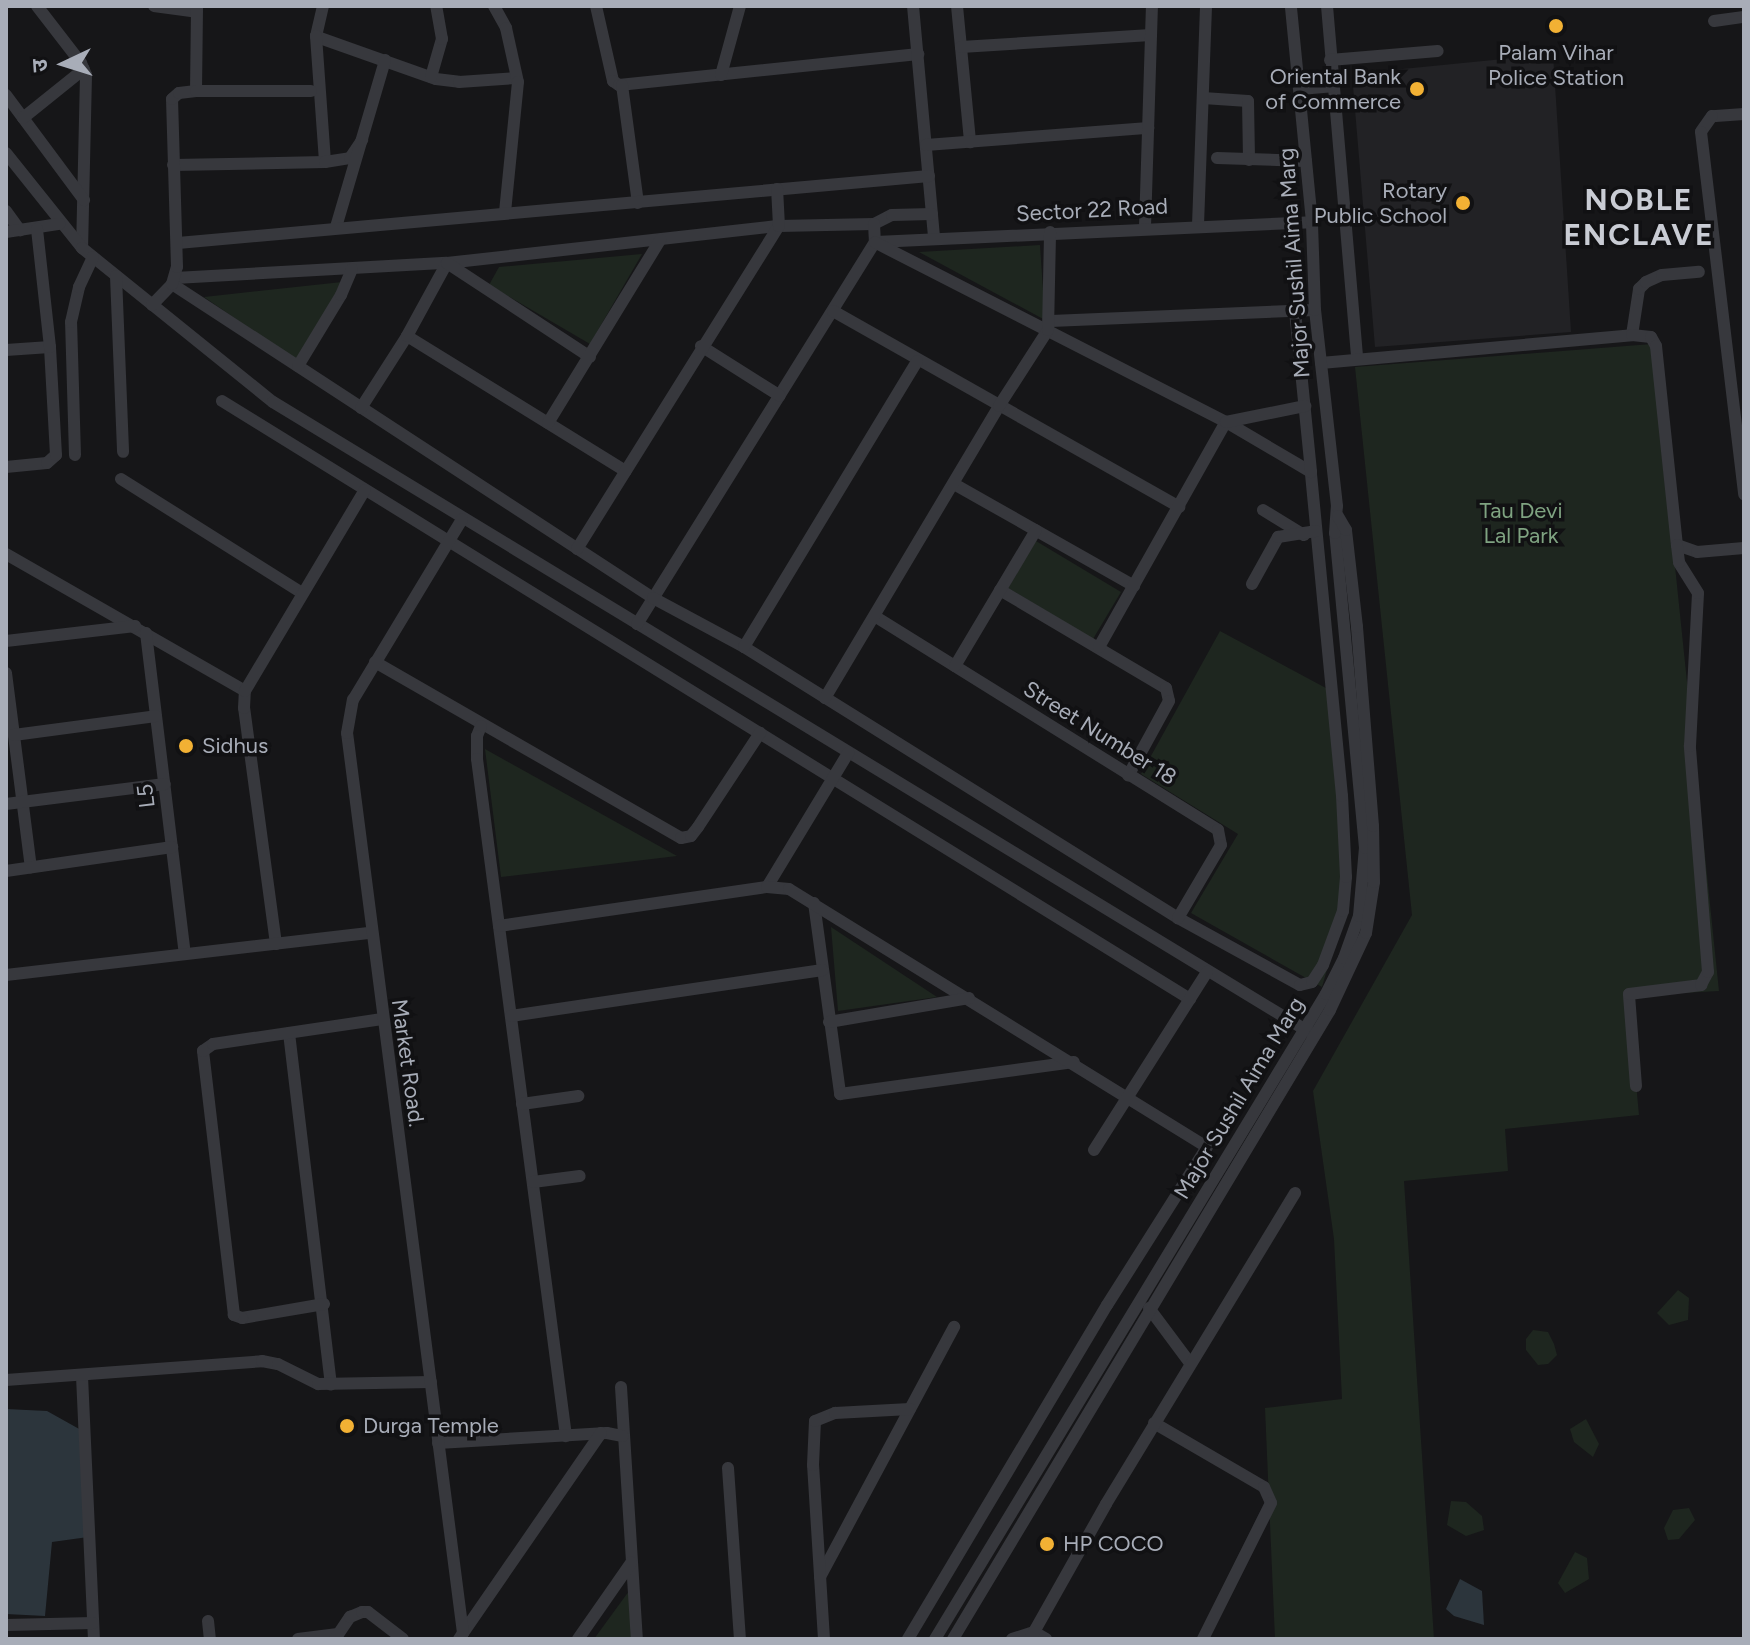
<!DOCTYPE html>
<html>
<head>
<meta charset="utf-8">
<style>
	body { margin:0 }
	#map { position:relative; width:1750px; height:1645px; overflow:hidden; background:#161618; font-family:Figtree,"Noto Sans Devanagari",sans-serif }
	div>[style] { position:absolute }
	[style*='--x'] { left:calc(var(--x)*1px); top:calc(var(--y)*1px); width:calc(var(--w)*1px); rotate:calc(var(--a)*1deg) }
	.built>* { inset:0; background:#222225 }
	.green>* { inset:0; background:#1e261f }
	.water>* { inset:0; background:#2c353c }
	.minor>* { height:12px; margin:-6px; padding:0 6px; transform-origin:6px; border-radius:6px; background:#37383d }
	.dots>* { width:22px; height:22px; translate:-50% -50%; box-sizing:border-box; border:4px solid #111113; border-radius:50% }
	span { translate:-50% -50%; white-space:nowrap; text-align:center; line-height:1.15; -webkit-text-stroke:7px #111113; paint-order:stroke }
	.poi-label { font-size:22px; color:#a8adb8 }
	.right { translate:-100% -50%; text-align:right }
	.left { translate:0 -50%; text-align:left }
	.street-label { font-size:22px; color:#a8adb8 }
	.park-label { font-size:22px; color:#7fa381 }
	.district-label { font-size:30px; color:#c9ccd4; font-weight:700; letter-spacing:2px }
	.frame { position:absolute; inset:0; border:8px solid #a8adb8; pointer-events:none }
	.north { position:absolute; left:24px; top:24px; width:80px; height:80px; -webkit-text-stroke:6px #111113; paint-order:stroke; rotate:266deg; font-size:22px; font-weight:700; line-height:32px; text-align:center; color:#a8adb8 }
	.north::after { content:''; display:block; margin:auto; width:28px; height:36px; background:#a8adb8; clip-path:polygon(50% 0,100% 100%,50% 72%,0 100%) }
</style>
</head>
<body>
<div id="map">
	<div class="built">
		<div style="clip-path:polygon(1553px 54px,1571px 332px,1375px 347px,1352px 74px)"></div>
	</div>
	<div class="green">
		<div style="clip-path:polygon(1040px 245px,1045px 320px,919px 252px)"></div>
		<div style="clip-path:polygon(642px 254px,590px 344px,489px 285px,499px 267px)"></div>
		<div style="clip-path:polygon(342px 282px,297px 361px,204px 297px)"></div>
		<div style="clip-path:polygon(1652px 344px,1719px 991px,1628px 996px,1639px 1115px,1505px 1129px,1508px 1171px,1404px 1181px,1434px 1639px,1275px 1639px,1265px 1408px,1342px 1399px,1334px 1239px,1313px 1091px,1412px 915px,1355px 367px)"></div>
		<div style="clip-path:polygon(1036px 541px,1121px 592px,1093px 639px,1008px 588px)"></div>
		<div style="clip-path:polygon(1220px 631px,1337px 694px,1344px 911px,1322px 987px,1191px 913px,1238px 834px,1141px 774px)"></div>
		<div style="clip-path:polygon(485px 749px,677px 856px,501px 877px)"></div>
		<div style="clip-path:polygon(831px 927px,937px 997px,838px 1011px)"></div>
		<div style="clip-path:polygon(1678px 1290px,1689px 1298px,1688px 1320px,1669px 1325px,1657px 1313px)"></div>
		<div style="clip-path:polygon(1533px 1330px,1548px 1332px,1554px 1344px,1557px 1355px,1548px 1364px,1538px 1365px,1526px 1350px,1526px 1339px)"></div>
		<div style="clip-path:polygon(1586px 1419px,1599px 1444px,1593px 1457px,1574px 1442px,1570px 1429px)"></div>
		<div style="clip-path:polygon(1451px 1501px,1466px 1502px,1482px 1516px,1484px 1530px,1466px 1536px,1447px 1525px)"></div>
		<div style="clip-path:polygon(1689px 1508px,1695px 1520px,1679px 1539px,1668px 1540px,1664px 1528px,1673px 1510px)"></div>
		<div style="clip-path:polygon(1575px 1552px,1587px 1558px,1589px 1579px,1565px 1593px,1558px 1583px)"></div>
		<div style="clip-path:polygon(629px 1591px,632px 1639px,594px 1639px)"></div>
	</div>
	<div class="water">
		<div style="clip-path:polygon(6px 1409px,47px 1411px,81px 1430px,88px 1537px,52px 1542px,45px 1616px,6px 1614px)"></div>
		<div style="clip-path:polygon(1460px 1579px,1482px 1591px,1484px 1625px,1454px 1616px,1446px 1609px)"></div>
	</div>
	<div class="minor">
		<div style="--x:37;--y:6;--w:72;--a:52.3"></div>
		<div style="--x:81;--y:63;--w:13;--a:67"></div>
		<div style="--x:86;--y:75;--w:173;--a:91.3"></div>
		<div style="--x:154;--y:6;--w:43;--a:7.9"></div>
		<div style="--x:323;--y:6;--w:31;--a:103"></div>
		<div style="--x:316;--y:36;--w:4;--a:27"></div>
		<div style="--x:320;--y:38;--w:123;--a:19.5"></div>
		<div style="--x:436;--y:79;--w:23;--a:7"></div>
		<div style="--x:459;--y:82;--w:57;--a:-4"></div>
		<div style="--x:494;--y:6;--w:25;--a:61"></div>
		<div style="--x:506;--y:28;--w:55;--a:77.5"></div>
		<div style="--x:518;--y:82;--w:132;--a:95.7"></div>
		<div style="--x:596;--y:6;--w:77;--a:77.2"></div>
		<div style="--x:613;--y:81;--w:7;--a:34"></div>
		<div style="--x:619;--y:85;--w:301;--a:-5.9"></div>
		<div style="--x:913;--y:6;--w:233;--a:84.8"></div>
		<div style="--x:957;--y:6;--w:137;--a:84.5"></div>
		<div style="--x:1327;--y:6;--w:354;--a:85.1"></div>
		<div style="--x:1714;--y:21;--w:30;--a:-8"></div>
		<div style="--x:316;--y:36;--w:126;--a:85.9"></div>
		<div style="--x:961;--y:47;--w:190;--a:-3.6"></div>
		<div style="--x:1330;--y:60;--w:108;--a:-4.8"></div>
		<div style="--x:721;--y:75;--w:72;--a:-74.6"></div>
		<div style="--x:431;--y:77;--w:40;--a:-74"></div>
		<div style="--x:442;--y:39;--w:34;--a:-100"></div>
		<div style="--x:622;--y:85;--w:119;--a:82.3"></div>
		<div style="--x:1300;--y:89;--w:32;--a:-5"></div>
		<div style="--x:196;--y:91;--w:85;--a:-89.3"></div>
		<div style="--x:6;--y:95;--w:131;--a:53.4"></div>
		<div style="--x:1203;--y:98;--w:45;--a:3.8"></div>
		<div style="--x:1248;--y:101;--w:59;--a:89"></div>
		<div style="--x:1744;--y:114;--w:32;--a:176"></div>
		<div style="--x:1712;--y:116;--w:19;--a:125"></div>
		<div style="--x:1701;--y:132;--w:365;--a:83.2"></div>
		<div style="--x:23;--y:118;--w:78;--a:-38.8"></div>
		<div style="--x:926;--y:145;--w:223;--a:-4.4"></div>
		<div style="--x:6;--y:153;--w:122;--a:51.3"></div>
		<div style="--x:82;--y:248;--w:245;--a:38.9"></div>
		<div style="--x:273;--y:402;--w:1218;--a:31.3"></div>
		<div style="--x:1217;--y:158;--w:89;--a:1.9"></div>
		<div style="--x:173;--y:165;--w:152;--a:-1.1"></div>
		<div style="--x:325;--y:162;--w:25;--a:-9"></div>
		<div style="--x:350;--y:158;--w:22;--a:-56"></div>
		<div style="--x:6;--y:211;--w:24;--a:54"></div>
		<div style="--x:874;--y:224;--w:20;--a:-27"></div>
		<div style="--x:892;--y:215;--w:40;--a:-1.4"></div>
		<div style="--x:1198;--y:225;--w:219;--a:-87.9"></div>
		<div style="--x:336;--y:227;--w:174;--a:-73.6"></div>
		<div style="--x:1145;--y:227;--w:221;--a:-88.2"></div>
		<div style="--x:6;--y:232;--w:54;--a:-8.6"></div>
		<div style="--x:876;--y:242;--w:436;--a:-2.6"></div>
		<div style="--x:178;--y:243;--w:754;--a:-5.1"></div>
		<div style="--x:116;--y:276;--w:176;--a:87.7"></div>
		<div style="--x:175;--y:278;--w:272;--a:-3.2"></div>
		<div style="--x:447;--y:263;--w:334;--a:-6.4"></div>
		<div style="--x:779;--y:226;--w:95;--a:-1.2"></div>
		<div style="--x:874;--y:224;--w:18;--a:87"></div>
		<div style="--x:875;--y:242;--w:450;--a:121.9"></div>
		<div style="--x:172;--y:284;--w:574;--a:33.14"></div>
		<div style="--x:653;--y:598;--w:103;--a:28.3"></div>
		<div style="--x:744;--y:647;--w:512;--a:31.98"></div>
		<div style="--x:1178;--y:918;--w:139;--a:28.8"></div>
		<div style="--x:1300;--y:985;--w:12;--a:-14"></div>
		<div style="--x:1312;--y:982;--w:20;--a:-57"></div>
		<div style="--x:1323;--y:965;--w:58;--a:-69.7"></div>
		<div style="--x:1343;--y:911;--w:34;--a:-85"></div>
		<div style="--x:1346;--y:877;--w:81;--a:-92.8"></div>
		<div style="--x:1342;--y:796;--w:325;--a:-95.5"></div>
		<div style="--x:1311;--y:472;--w:99;--a:-149.5"></div>
		<div style="--x:1226;--y:422;--w:394;--a:-152.9"></div>
		<div style="--x:152;--y:305;--w:29;--a:-46"></div>
		<div style="--x:172;--y:284;--w:18;--a:-74"></div>
		<div style="--x:177;--y:267;--w:168;--a:-91.7"></div>
		<div style="--x:172;--y:99;--w:9;--a:-41"></div>
		<div style="--x:179;--y:93;--w:17;--a:-7"></div>
		<div style="--x:196;--y:91;--w:115;--a:0"></div>
		<div style="--x:833;--y:311;--w:398;--a:29.5"></div>
		<div style="--x:1295;--y:311;--w:162;--a:84.3"></div>
		<div style="--x:1051;--y:321;--w:264;--a:-2.4"></div>
		<div style="--x:1632;--y:335;--w:47;--a:-81.3"></div>
		<div style="--x:1639;--y:289;--w:10;--a:-45"></div>
		<div style="--x:1646;--y:282;--w:17;--a:-24"></div>
		<div style="--x:1662;--y:275;--w:37;--a:-5"></div>
		<div style="--x:407;--y:336;--w:257;--a:31.7"></div>
		<div style="--x:701;--y:346;--w:93;--a:32.3"></div>
		<div style="--x:6;--y:350;--w:44;--a:-3.9"></div>
		<div style="--x:1321;--y:363;--w:312;--a:-5.1"></div>
		<div style="--x:1632;--y:335;--w:19;--a:6"></div>
		<div style="--x:1651;--y:337;--w:10;--a:61"></div>
		<div style="--x:1656;--y:346;--w:200;--a:84"></div>
		<div style="--x:1677;--y:545;--w:21;--a:19"></div>
		<div style="--x:1697;--y:552;--w:47;--a:-4.9"></div>
		<div style="--x:298;--y:366;--w:83;--a:-58.8"></div>
		<div style="--x:341;--y:295;--w:28;--a:-67"></div>
		<div style="--x:222;--y:401;--w:1138;--a:31.71"></div>
		<div style="--x:361;--y:408;--w:85;--a:-57.4"></div>
		<div style="--x:407;--y:336;--w:83;--a:-61.3"></div>
		<div style="--x:447;--y:263;--w:171;--a:33.3"></div>
		<div style="--x:548;--y:423;--w:215;--a:-58.5"></div>
		<div style="--x:75;--y:455;--w:133;--a:-91.7"></div>
		<div style="--x:71;--y:322;--w:36;--a:-77"></div>
		<div style="--x:79;--y:287;--w:33;--a:-65"></div>
		<div style="--x:6;--y:467;--w:41;--a:-5.6"></div>
		<div style="--x:47;--y:463;--w:12;--a:-42"></div>
		<div style="--x:56;--y:455;--w:108;--a:-93.2"></div>
		<div style="--x:50;--y:347;--w:119;--a:-96.3"></div>
		<div style="--x:121;--y:479;--w:214;--a:32.2"></div>
		<div style="--x:954;--y:484;--w:207;--a:29.5"></div>
		<div style="--x:1263;--y:510;--w:48;--a:31.4"></div>
		<div style="--x:577;--y:549;--w:381;--a:-58"></div>
		<div style="--x:779;--y:226;--w:37;--a:-93"></div>
		<div style="--x:6;--y:554;--w:275;--a:29.8"></div>
		<div style="--x:1252;--y:584;--w:54;--a:-61"></div>
		<div style="--x:1278;--y:537;--w:38;--a:-9"></div>
		<div style="--x:1000;--y:590;--w:193;--a:30.6"></div>
		<div style="--x:1166;--y:688;--w:13;--a:77"></div>
		<div style="--x:1169;--y:701;--w:85;--a:118.7"></div>
		<div style="--x:876;--y:617;--w:403;--a:31.9"></div>
		<div style="--x:1218;--y:830;--w:15;--a:79"></div>
		<div style="--x:1221;--y:845;--w:85;--a:120.5"></div>
		<div style="--x:146;--y:633;--w:323;--a:83.1"></div>
		<div style="--x:6;--y:641;--w:130;--a:-6.6"></div>
		<div style="--x:744;--y:647;--w:334;--a:-58.8"></div>
		<div style="--x:1099;--y:647;--w:258;--a:-60.6"></div>
		<div style="--x:1226;--y:422;--w:81;--a:-11.4"></div>
		<div style="--x:375;--y:662;--w:353;--a:29.9"></div>
		<div style="--x:681;--y:838;--w:10;--a:-11"></div>
		<div style="--x:691;--y:836;--w:11;--a:-52"></div>
		<div style="--x:698;--y:827;--w:113;--a:-56.6"></div>
		<div style="--x:955;--y:666;--w:158;--a:-59.2"></div>
		<div style="--x:6;--y:673;--w:196;--a:82.7"></div>
		<div style="--x:825;--y:698;--w:340;--a:-59.2"></div>
		<div style="--x:999;--y:406;--w:90;--a:-57.2"></div>
		<div style="--x:1048;--y:330;--w:98;--a:-88.8"></div>
		<div style="--x:481;--y:726;--w:11;--a:112"></div>
		<div style="--x:477;--y:736;--w:23;--a:90"></div>
		<div style="--x:477;--y:759;--w:683;--a:82.51"></div>
		<div style="--x:14;--y:735;--w:143;--a:-7.6"></div>
		<div style="--x:6;--y:804;--w:160;--a:-7.2"></div>
		<div style="--x:6;--y:871;--w:168;--a:-8.2"></div>
		<div style="--x:767;--y:887;--w:157;--a:-58.8"></div>
		<div style="--x:814;--y:903;--w:193;--a:82.2"></div>
		<div style="--x:840;--y:1094;--w:236;--a:-7.8"></div>
		<div style="--x:499;--y:926;--w:271;--a:-8.3"></div>
		<div style="--x:767;--y:887;--w:22;--a:5"></div>
		<div style="--x:789;--y:889;--w:491;--a:31.7"></div>
		<div style="--x:1207;--y:1147;--w:187;--a:122.3"></div>
		<div style="--x:1107;--y:1305;--w:389;--a:120.8"></div>
		<div style="--x:276;--y:944;--w:238;--a:-97.7"></div>
		<div style="--x:244;--y:708;--w:17;--a:-87"></div>
		<div style="--x:245;--y:691;--w:234;--a:-59.2"></div>
		<div style="--x:6;--y:975;--w:367;--a:-6.6"></div>
		<div style="--x:511;--y:1016;--w:315;--a:-8.4"></div>
		<div style="--x:829;--y:1022;--w:142;--a:-9.7"></div>
		<div style="--x:289;--y:1033;--w:354;--a:83.2"></div>
		<div style="--x:1636;--y:1086;--w:92;--a:-94.4"></div>
		<div style="--x:1629;--y:994;--w:73;--a:-7.1"></div>
		<div style="--x:1701;--y:985;--w:15;--a:-62"></div>
		<div style="--x:1708;--y:972;--w:227;--a:-94.6"></div>
		<div style="--x:1690;--y:746;--w:153;--a:-87"></div>
		<div style="--x:1698;--y:593;--w:36;--a:-122"></div>
		<div style="--x:1679;--y:562;--w:17;--a:-97"></div>
		<div style="--x:522;--y:1104;--w:57;--a:-8.1"></div>
		<div style="--x:1094;--y:1150;--w:211;--a:-57.6"></div>
		<div style="--x:533;--y:1182;--w:47;--a:-7.3"></div>
		<div style="--x:324;--y:1304;--w:83;--a:170.3"></div>
		<div style="--x:242;--y:1318;--w:9;--a:-159"></div>
		<div style="--x:234;--y:1315;--w:266;--a:-96.7"></div>
		<div style="--x:203;--y:1051;--w:12;--a:-35"></div>
		<div style="--x:213;--y:1044;--w:171;--a:-8.4"></div>
		<div style="--x:1149;--y:1308;--w:69;--a:53.3"></div>
		<div style="--x:82;--y:1376;--w:263;--a:87.4"></div>
		<div style="--x:6;--y:1380;--w:257;--a:-4.2"></div>
		<div style="--x:262;--y:1361;--w:16;--a:11"></div>
		<div style="--x:278;--y:1364;--w:45;--a:26.6"></div>
		<div style="--x:318;--y:1384;--w:113;--a:-1"></div>
		<div style="--x:621;--y:1387;--w:253;--a:86.4"></div>
		<div style="--x:1154;--y:1423;--w:127;--a:30.2"></div>
		<div style="--x:1264;--y:1487;--w:17;--a:66"></div>
		<div style="--x:1271;--y:1503;--w:152;--a:116.6"></div>
		<div style="--x:438;--y:1443;--w:169;--a:-3.4"></div>
		<div style="--x:607;--y:1433;--w:16;--a:11"></div>
		<div style="--x:728;--y:1468;--w:171;--a:86"></div>
		<div style="--x:820;--y:1577;--w:284;--a:-61.8"></div>
		<div style="--x:208;--y:1621;--w:18;--a:84"></div>
		<div style="--x:6;--y:1625;--w:87;--a:-1.3"></div>
		<div style="--x:463;--y:1633;--w:243;--a:-55.4"></div>
		<div style="--x:298;--y:1639;--w:40;--a:-7.1"></div>
		<div style="--x:335;--y:1639;--w:27;--a:-56"></div>
		<div style="--x:350;--y:1617;--w:13;--a:-23"></div>
		<div style="--x:362;--y:1612;--w:6;--a:0"></div>
		<div style="--x:368;--y:1612;--w:44;--a:37.6"></div>
		<div style="--x:459;--y:1639;--w:7;--a:-56"></div>
		<div style="--x:463;--y:1633;--w:907;--a:-97.34"></div>
		<div style="--x:347;--y:733;--w:34;--a:-80"></div>
		<div style="--x:353;--y:700;--w:211;--a:-58.9"></div>
		<div style="--x:578;--y:1639;--w:93;--a:-55.1"></div>
		<div style="--x:824;--y:1639;--w:174;--a:-93.6"></div>
		<div style="--x:813;--y:1465;--w:44;--a:-87.4"></div>
		<div style="--x:815;--y:1421;--w:22;--a:-22"></div>
		<div style="--x:835;--y:1413;--w:75;--a:-3.1"></div>
		<div style="--x:935;--y:1639;--w:754;--a:-58.78"></div>
		<div style="--x:1326;--y:994;--w:40;--a:-63.4"></div>
		<div style="--x:1344;--y:958;--w:45;--a:-70.3"></div>
		<div style="--x:1359;--y:916;--w:68;--a:-85"></div>
		<div style="--x:1365;--y:848;--w:316;--a:-95.4"></div>
		<div style="--x:1335;--y:533;--w:27;--a:-86"></div>
		<div style="--x:1337;--y:506;--w:197;--a:-96.4"></div>
		<div style="--x:1315;--y:310;--w:88;--a:-92"></div>
		<div style="--x:1312;--y:222;--w:217;--a:-95.6"></div>
		<div style="--x:953;--y:1639;--w:733;--a:-59.06"></div>
		<div style="--x:1330;--y:1010;--w:85;--a:-64.9"></div>
		<div style="--x:1366;--y:933;--w:52;--a:-81.1"></div>
		<div style="--x:1374;--y:882;--w:56;--a:-91"></div>
		<div style="--x:1373;--y:826;--w:200;--a:-94.6"></div>
		<div style="--x:1357;--y:627;--w:98;--a:-96.5"></div>
		<div style="--x:1346;--y:530;--w:16;--a:-120"></div>
		<div style="--x:1012;--y:1639;--w:23;--a:-18"></div>
		<div style="--x:1034;--y:1632;--w:14;--a:30"></div>
		<div style="--x:1030;--y:1639;--w:155;--a:-60.6"></div>
		<div style="--x:1106;--y:1504;--w:364;--a:-58.7"></div>
	</div>
	<div class="dots">
		<div style="left:1556px;top:26px;background:#f2b134"></div>
		<div style="left:1417px;top:89px;background:#f2b134"></div>
		<div style="left:1463px;top:203px;background:#f2b134"></div>
		<div style="left:186px;top:746px;background:#f2b134"></div>
		<div style="left:347px;top:1426px;background:#f2b134"></div>
		<div style="left:1047px;top:1544px;background:#f2b134"></div>
	</div>
	<div class="poi-label">
		<span style="left:1556px;top:65px">Palam Vihar<br>Police Station</span>
		<span class="right" style="left:1401px;top:89px">Oriental Bank<br>of Commerce</span>
		<span class="right" style="left:1447px;top:203px">Rotary<br>Public School</span>
		<span class="left" style="left:202px;top:746px">Sidhus</span>
		<span class="left" style="left:363px;top:1426px">Durga Temple</span>
		<span class="left" style="left:1063px;top:1544px">HP COCO</span>
	</div>
	<div class="street-label">
		<span style="left:1092px;top:210px;rotate:-3deg">Sector 22 Road</span>
		<span style="left:1294px;top:263px;rotate:-94deg">Major Sushil Aima Marg</span>
		<span style="left:1100px;top:733px;rotate:32deg">Street Number 18</span>
		<span style="left:146px;top:796px;rotate:-97deg">L5</span>
		<span style="left:408px;top:1063px;rotate:82deg">Market Road.</span>
		<span style="left:1239px;top:1098px;rotate:-59deg">Major Sushil Aima Marg</span>
	</div>
	<div class="park-label">
		<span style="left:1521px;top:523px">Tau Devi<br>Lal Park</span>
	</div>
	<div class="district-label">
		<span style="left:1639px;top:217px">NOBLE<br>ENCLAVE</span>
	</div>
	<div class="frame"></div>
	<div class="north">उ</div>
</div>
</body>
</html>
